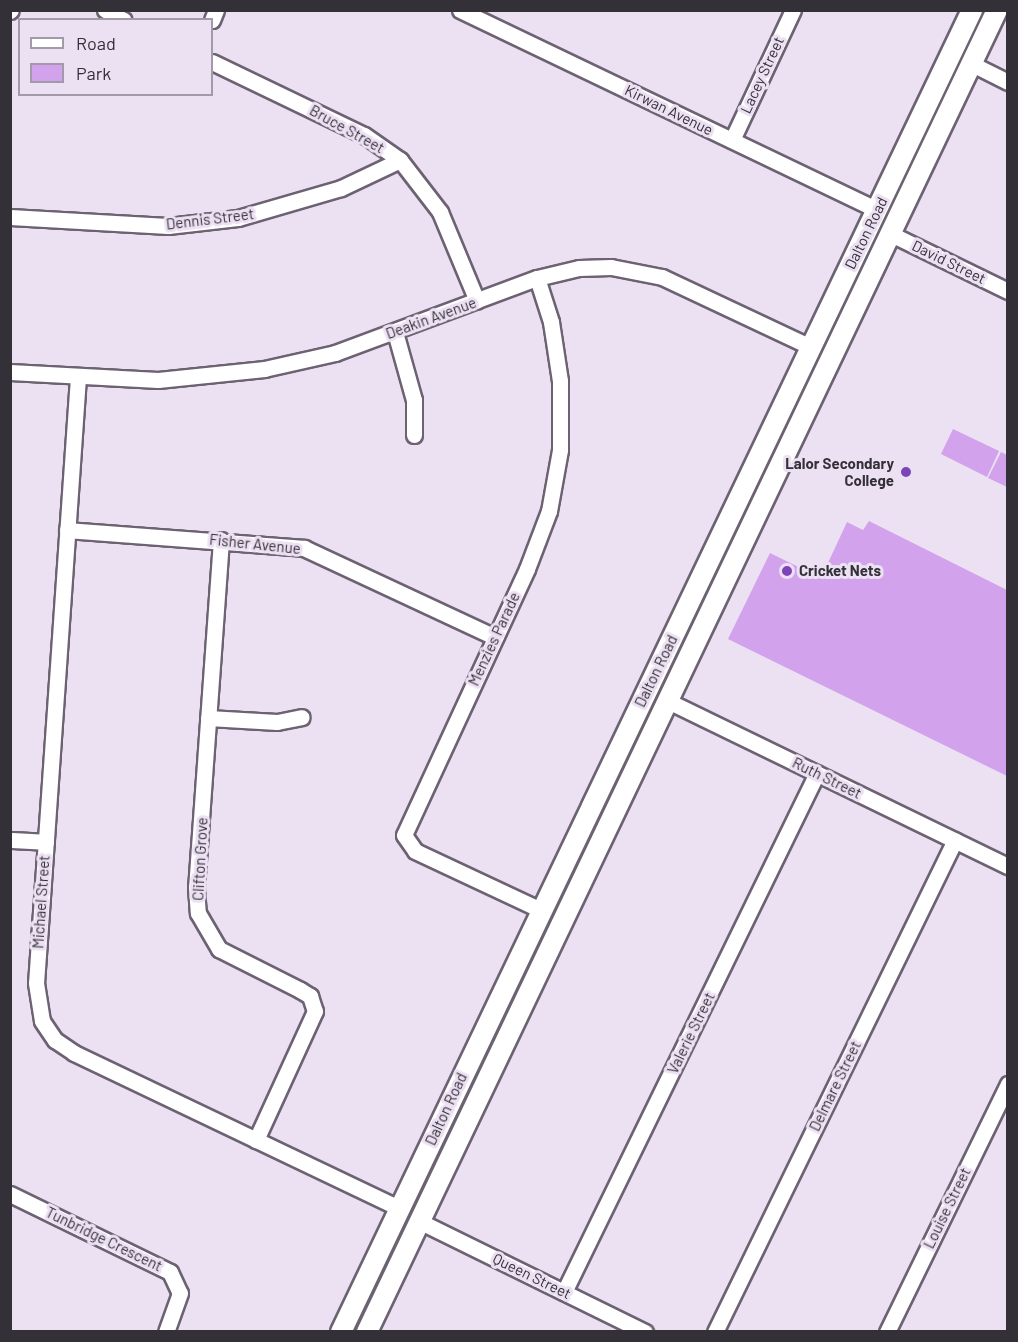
<!DOCTYPE html>
<html>
<head>
<meta charset="utf-8">
<style>
	body { margin:0 }
	#map { position:relative; width:1018px; height:1342px; overflow:hidden; background:#ece0f3; font-family:Barlow,sans-serif }
	div>[style] { position:absolute }
	[style*='--x'] { left:calc(var(--x)*1px); top:calc(var(--y)*1px); width:calc(var(--w)*1px); rotate:calc(var(--a)*1deg) }
	.green>* { inset:0; background:#d2a2ec }
	.roads { filter:drop-shadow(2px 0 #6c6272) drop-shadow(-2px 0 #6c6272) drop-shadow(0 2px #6c6272) drop-shadow(0 -2px #6c6272) }
	.minor>* { height:15px; margin:-7.5px; padding:0 7.5px; transform-origin:7.5px; border-radius:7.5px; background:#fff }
	.major>* { height:20px; margin:-10px; padding:0 10px; transform-origin:10px; border-radius:10px; background:#fff }
	.dots>* { width:16px; height:16px; translate:-50% -50%; box-sizing:border-box; border:3px solid #ece0f3; border-radius:50% }
	span { translate:-50% -50%; white-space:nowrap; text-align:center; line-height:1.15; -webkit-text-stroke:6px #ece0f3; paint-order:stroke }
	.street-label { font-size:15px; color:#343037 }
	.poi-label { font-size:15px; color:#343037; font-weight:700 }
	.right { translate:-100% -50%; text-align:right }
	.left { translate:0 -50%; text-align:left }
	.frame { position:absolute; inset:0; border:12px solid #343037; pointer-events:none }
	.legend { position:absolute; left:18px; top:18px; width:195px; height:78px; box-sizing:border-box; background:#ece0f3; border:2px solid #a29aa8; margin:0; padding:8px 10px; list-style:none; font-size:18px; color:#343037 }
	.legend li { display:flex; align-items:center; gap:12px; height:30px }
	.legend b { width:30px; border:2px solid #a29aa8 }
</style>
</head>
<body>
<div id="map">
	<div class="green">
		<div style="clip-path:polygon(953px 429px,999px 451px,987px 477px,941px 454px)"></div>
		<div style="clip-path:polygon(1001px 452px,1007px 455px,1007px 487px,988px 478px)"></div>
		<div style="clip-path:polygon(869px 521px,1007px 590px,1007px 776px,728px 639px,770px 553px,821px 578px,847px 522px,863px 530px)"></div>
	</div>
	<div class="roads">
		<div class="minor">
			<div style="--x:105;--y:10;--w:21;--a:28"></div>
			<div style="--x:460;--y:10;--w:462;--a:25.6"></div>
			<div style="--x:10;--y:11;--w:1;--a:-45"></div>
			<div style="--x:212;--y:20;--w:11;--a:-68"></div>
			<div style="--x:212;--y:62;--w:169;--a:25.7"></div>
			<div style="--x:364;--y:135;--w:44;--a:34.8"></div>
			<div style="--x:400;--y:160;--w:66;--a:52.4"></div>
			<div style="--x:440;--y:212;--w:96;--a:67.4"></div>
			<div style="--x:972;--y:64;--w:40;--a:26.6"></div>
			<div style="--x:732;--y:140;--w:144;--a:-64.9"></div>
			<div style="--x:10;--y:217;--w:158;--a:3.3"></div>
			<div style="--x:168;--y:226;--w:70;--a:-6.5"></div>
			<div style="--x:238;--y:218;--w:107;--a:-16.2"></div>
			<div style="--x:341;--y:188;--w:65;--a:-25.4"></div>
			<div style="--x:891;--y:234;--w:130;--a:26"></div>
			<div style="--x:537;--y:278;--w:46;--a:72.3"></div>
			<div style="--x:551;--y:322;--w:60;--a:81.3"></div>
			<div style="--x:560;--y:381;--w:69;--a:90"></div>
			<div style="--x:560;--y:450;--w:62;--a:100.2"></div>
			<div style="--x:549;--y:511;--w:62;--a:110.8"></div>
			<div style="--x:527;--y:569;--w:293;--a:114.8"></div>
			<div style="--x:404;--y:835;--w:19;--a:55"></div>
			<div style="--x:415;--y:851;--w:139;--a:25.1"></div>
			<div style="--x:395;--y:332;--w:71;--a:74.4"></div>
			<div style="--x:414;--y:400;--w:35;--a:90"></div>
			<div style="--x:10;--y:372;--w:148;--a:3.1"></div>
			<div style="--x:158;--y:380;--w:107;--a:-5.9"></div>
			<div style="--x:264;--y:369;--w:73;--a:-12.7"></div>
			<div style="--x:335;--y:353;--w:215;--a:-20.4"></div>
			<div style="--x:537;--y:278;--w:43;--a:-13.4"></div>
			<div style="--x:579;--y:268;--w:32;--a:-2"></div>
			<div style="--x:611;--y:267;--w:52;--a:11.1"></div>
			<div style="--x:662;--y:277;--w:165;--a:25.2"></div>
			<div style="--x:78;--y:377;--w:607;--a:93.96"></div>
			<div style="--x:36;--y:983;--w:38;--a:81"></div>
			<div style="--x:42;--y:1021;--w:23;--a:56"></div>
			<div style="--x:55;--y:1040;--w:23;--a:34"></div>
			<div style="--x:74;--y:1053;--w:360;--a:25.5"></div>
			<div style="--x:67;--y:530;--w:238;--a:4.3"></div>
			<div style="--x:304;--y:548;--w:211;--a:25"></div>
			<div style="--x:221;--y:540;--w:348;--a:94.1"></div>
			<div style="--x:196;--y:887;--w:26;--a:86"></div>
			<div style="--x:198;--y:913;--w:42;--a:59.7"></div>
			<div style="--x:219;--y:949;--w:91;--a:26.8"></div>
			<div style="--x:300;--y:990;--w:12;--a:31"></div>
			<div style="--x:310;--y:996;--w:16;--a:72"></div>
			<div style="--x:315;--y:1011;--w:142;--a:114.6"></div>
			<div style="--x:668;--y:701;--w:378;--a:25.9"></div>
			<div style="--x:208;--y:718;--w:69;--a:3.3"></div>
			<div style="--x:277;--y:722;--w:25;--a:-11"></div>
			<div style="--x:10;--y:840;--w:36;--a:3"></div>
			<div style="--x:10;--y:1194;--w:178;--a:26"></div>
			<div style="--x:170;--y:1272;--w:23;--a:65"></div>
			<div style="--x:180;--y:1293;--w:41;--a:109.7"></div>
			<div style="--x:419;--y:1221;--w:252;--a:26.2"></div>
			<div style="--x:564;--y:1292;--w:577;--a:-64.01"></div>
			<div style="--x:715;--y:1332;--w:547;--a:-64"></div>
			<div style="--x:887;--y:1332;--w:276;--a:-64"></div>
		</div>
		<div class="major">
			<div style="--x:341;--y:1332;--w:1465;--a:-64.48"></div>
			<div style="--x:367;--y:1332;--w:1464;--a:-64.52"></div>
		</div>
	</div>
	<div class="dots">
		<div style="left:906px;top:472px;background:#7d44ba"></div>
		<div style="left:787px;top:571px;background:#7d44ba"></div>
	</div>
	<div class="street-label">
		<span style="left:762px;top:75px;rotate:-65deg">Lacey Street</span>
		<span style="left:669px;top:110px;rotate:26deg">Kirwan Avenue</span>
		<span style="left:347px;top:129px;rotate:29deg">Bruce Street</span>
		<span style="left:210px;top:219px;rotate:-7deg">Dennis Street</span>
		<span style="left:866px;top:233px;rotate:-64deg">Dalton Road</span>
		<span style="left:949px;top:262px;rotate:26deg">David Street</span>
		<span style="left:431px;top:318px;rotate:-20deg">Deakin Avenue</span>
		<span style="left:255px;top:544px;rotate:6deg">Fisher Avenue</span>
		<span style="left:494px;top:639px;rotate:-65deg">Menzies Parade</span>
		<span style="left:656px;top:671px;rotate:-64deg">Dalton Road</span>
		<span style="left:827px;top:778px;rotate:26deg">Ruth Street</span>
		<span style="left:200px;top:859px;rotate:-87deg">Clifton Grove</span>
		<span style="left:41px;top:902px;rotate:-86deg">Michael Street</span>
		<span style="left:691px;top:1033px;rotate:-64deg">Valerie Street</span>
		<span style="left:835px;top:1086px;rotate:-64deg">Delmare Street</span>
		<span style="left:446px;top:1109px;rotate:-65deg">Dalton Road</span>
		<span style="left:947px;top:1208px;rotate:-64deg">Louise Street</span>
		<span style="left:104px;top:1239px;rotate:26deg">Tunbridge Crescent</span>
		<span style="left:532px;top:1276px;rotate:26deg">Queen Street</span>
	</div>
	<div class="poi-label">
		<span class="right" style="left:894px;top:472px">Lalor Secondary<br>College</span>
		<span class="left" style="left:799px;top:571px">Cricket Nets</span>
	</div>
	<div class="frame"></div>
	<ul class="legend">
	<li><b style="height:8px;background:#fff"></b>Road</li>
	<li><b style="height:16px;background:#d2a2ec"></b>Park</li>
	</ul>
</div>
</body>
</html>
